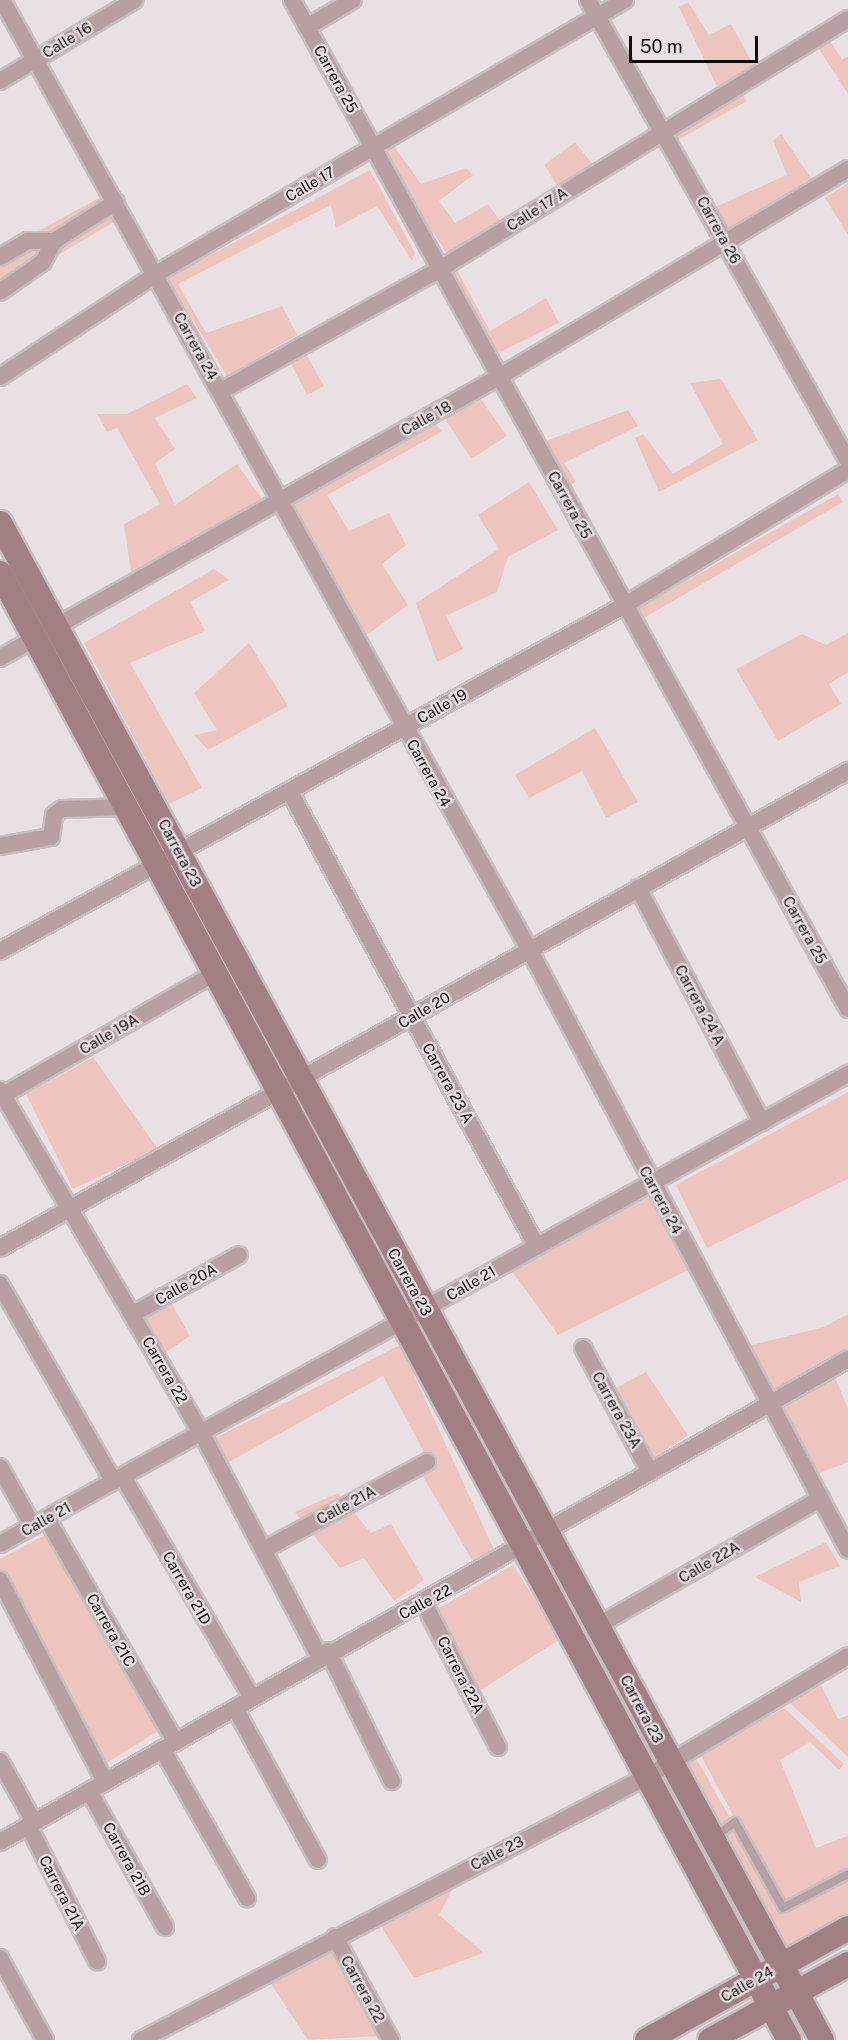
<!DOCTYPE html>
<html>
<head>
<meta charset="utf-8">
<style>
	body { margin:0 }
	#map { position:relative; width:848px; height:2040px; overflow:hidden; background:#eae0e4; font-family:"Public Sans",sans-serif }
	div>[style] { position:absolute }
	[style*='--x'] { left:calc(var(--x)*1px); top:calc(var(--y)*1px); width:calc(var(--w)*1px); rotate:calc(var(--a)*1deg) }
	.green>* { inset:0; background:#eec5be }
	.roads { filter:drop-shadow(2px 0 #c7bec2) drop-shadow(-2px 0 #c7bec2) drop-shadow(0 2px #c7bec2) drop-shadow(0 -2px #c7bec2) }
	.lane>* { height:8px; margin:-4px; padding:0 4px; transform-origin:4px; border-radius:4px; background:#b8a0a2 }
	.street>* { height:16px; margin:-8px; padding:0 8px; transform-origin:8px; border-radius:8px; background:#b8a0a2 }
	.secondary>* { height:24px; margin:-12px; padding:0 12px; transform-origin:12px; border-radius:12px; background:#a27f83 }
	span { translate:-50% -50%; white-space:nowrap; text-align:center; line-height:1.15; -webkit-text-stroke:4.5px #eae0e4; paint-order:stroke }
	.street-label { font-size:15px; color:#0f0c0d }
	.scale { position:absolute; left:629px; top:36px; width:129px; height:27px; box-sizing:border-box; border:3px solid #0f0c0d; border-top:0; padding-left:8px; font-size:18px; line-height:21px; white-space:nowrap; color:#0f0c0d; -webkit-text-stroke:4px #eae0e4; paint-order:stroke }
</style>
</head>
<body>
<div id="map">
	<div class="green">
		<div style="clip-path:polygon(688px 2px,709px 35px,731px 24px,754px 66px,717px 87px,679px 7px)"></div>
		<div style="clip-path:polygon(827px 37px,842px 59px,848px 57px,848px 94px,815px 43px)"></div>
		<div style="clip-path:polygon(739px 89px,747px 101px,676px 141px,715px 207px,787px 175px,773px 141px,781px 134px,811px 178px,720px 235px,662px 137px)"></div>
		<div style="clip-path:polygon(575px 142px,594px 166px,559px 188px,544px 165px)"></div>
		<div style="clip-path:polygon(394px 146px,421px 184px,466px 168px,473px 175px,439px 201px,455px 223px,488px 204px,501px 222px,448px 255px,379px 152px)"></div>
		<div style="clip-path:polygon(370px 170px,415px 253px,412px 261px,377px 206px,336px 228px,331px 205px,178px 284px,206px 333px,282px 306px,297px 335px,227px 376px,167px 278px)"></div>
		<div style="clip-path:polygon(848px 183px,848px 235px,825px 198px)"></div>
		<div style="clip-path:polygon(106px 194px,116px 221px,0 289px,0 252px)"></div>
		<div style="clip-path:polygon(456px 268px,490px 331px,546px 298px,559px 323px,492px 356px,445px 272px)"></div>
		<div style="clip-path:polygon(307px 356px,324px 386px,307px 395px,291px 364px)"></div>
		<div style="clip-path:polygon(721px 379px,758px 440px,659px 492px,635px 438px,643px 434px,673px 474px,723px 444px,690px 383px)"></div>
		<div style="clip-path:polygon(187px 384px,197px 398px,155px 418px,175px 449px,155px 463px,175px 505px,237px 464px,263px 500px,131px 572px,124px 524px,160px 504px,117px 428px,107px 432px,97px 414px,127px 414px)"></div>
		<div style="clip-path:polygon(480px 398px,507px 436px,471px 459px,442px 414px)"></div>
		<div style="clip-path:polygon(628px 410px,638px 426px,564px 463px,576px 482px,570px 485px,546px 441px)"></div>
		<div style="clip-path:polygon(432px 421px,443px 431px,327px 495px,349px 531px,389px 513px,406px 545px,382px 564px,408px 605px,363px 638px,291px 503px)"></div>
		<div style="clip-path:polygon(529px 482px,558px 530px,508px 557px,497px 592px,446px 616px,463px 649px,437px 662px,416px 603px,499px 549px,478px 515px)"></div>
		<div style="clip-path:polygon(838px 494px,843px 502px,637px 622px,630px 613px)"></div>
		<div style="clip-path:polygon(214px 569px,229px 580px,190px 602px,205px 631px,130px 663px,202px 788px,169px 804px,84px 643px)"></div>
		<div style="clip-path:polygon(848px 633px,848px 672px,829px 684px,841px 704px,778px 741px,736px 669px,802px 634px,826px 645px)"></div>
		<div style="clip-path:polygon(249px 643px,288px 706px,208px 750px,194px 735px,217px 730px,194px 693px)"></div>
		<div style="clip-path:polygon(595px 728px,638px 802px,606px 818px,582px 771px,529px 798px,515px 775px)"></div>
		<div style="clip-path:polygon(93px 1057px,158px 1149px,73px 1189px,26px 1094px)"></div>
		<div style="clip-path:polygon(848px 1092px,848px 1179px,707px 1248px,676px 1185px)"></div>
		<div style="clip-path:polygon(649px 1197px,688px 1270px,558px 1335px,512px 1271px)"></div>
		<div style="clip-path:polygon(168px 1297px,190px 1336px,166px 1352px,139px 1306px)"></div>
		<div style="clip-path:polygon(848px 1314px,848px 1350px,774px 1392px,748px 1346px,824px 1327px)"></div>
		<div style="clip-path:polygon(400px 1345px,496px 1554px,472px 1560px,421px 1473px,423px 1450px,383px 1376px,229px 1462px,207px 1442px)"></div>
		<div style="clip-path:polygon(646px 1372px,688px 1435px,647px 1463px,612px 1390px)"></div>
		<div style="clip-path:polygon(834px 1375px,848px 1409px,848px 1462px,819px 1473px,781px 1404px)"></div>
		<div style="clip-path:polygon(338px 1493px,371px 1533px,391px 1524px,424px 1580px,394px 1601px,364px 1558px,340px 1568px,295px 1512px)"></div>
		<div style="clip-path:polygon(47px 1534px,161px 1729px,107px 1763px,0 1573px,0 1559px)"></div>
		<div style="clip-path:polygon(826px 1542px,840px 1566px,799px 1582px,801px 1602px,755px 1577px)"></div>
		<div style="clip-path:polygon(513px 1565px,560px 1639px,464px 1701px,419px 1620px)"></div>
		<div style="clip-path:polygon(821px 1685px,838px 1719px,848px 1715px,848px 1757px,789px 1702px)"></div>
		<div style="clip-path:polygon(784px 1708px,844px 1764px,839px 1770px,810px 1742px,780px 1760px,816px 1848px,848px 1836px,848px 1871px,782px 1906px,700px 1754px)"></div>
		<div style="clip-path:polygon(696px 1758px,783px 1912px,848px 1877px,848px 1921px,784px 1956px,681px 1766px)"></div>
		<div style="clip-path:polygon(453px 1888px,439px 1915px,484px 1953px,414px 1978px,380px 1925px)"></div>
		<div style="clip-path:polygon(332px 1951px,379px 2036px,308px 2040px,271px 1984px)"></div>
	</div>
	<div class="roads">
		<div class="lane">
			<div style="--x:715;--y:1837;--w:25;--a:-37"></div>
			<div style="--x:735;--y:1822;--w:98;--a:60.8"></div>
			<div style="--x:783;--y:1908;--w:73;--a:-27.6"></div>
		</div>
		<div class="street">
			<div style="--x:2;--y:0;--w:1086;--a:60.96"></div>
			<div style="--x:529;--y:949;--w:680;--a:62.04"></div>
			<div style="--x:292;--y:0;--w:1152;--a:61.14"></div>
			<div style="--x:588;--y:0;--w:529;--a:60.58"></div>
			<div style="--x:307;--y:27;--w:53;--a:-30.4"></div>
			<div style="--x:0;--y:81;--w:157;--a:-31"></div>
			<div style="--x:0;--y:257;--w:32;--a:-30"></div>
			<div style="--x:28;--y:241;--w:26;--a:0"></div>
			<div style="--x:54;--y:241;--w:73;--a:-32.2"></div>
			<div style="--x:0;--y:292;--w:52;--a:-34.9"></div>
			<div style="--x:43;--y:262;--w:24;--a:-62"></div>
			<div style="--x:0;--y:377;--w:187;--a:-33.4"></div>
			<div style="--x:156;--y:274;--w:543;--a:-30.29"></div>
			<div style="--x:221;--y:391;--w:251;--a:-29.1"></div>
			<div style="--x:440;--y:269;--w:479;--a:-31.5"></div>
			<div style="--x:0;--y:658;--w:573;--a:-29.39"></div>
			<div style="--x:499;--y:377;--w:406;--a:-30.8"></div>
			<div style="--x:291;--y:794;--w:513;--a:61.49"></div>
			<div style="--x:0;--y:846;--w:52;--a:-10"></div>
			<div style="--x:51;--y:837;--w:22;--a:-82"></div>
			<div style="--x:54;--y:815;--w:10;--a:-37"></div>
			<div style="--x:62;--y:809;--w:67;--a:-1.7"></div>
			<div style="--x:638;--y:888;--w:265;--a:62.1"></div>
			<div style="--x:0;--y:951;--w:714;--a:-28.97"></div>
			<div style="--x:625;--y:605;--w:261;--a:-31.2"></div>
			<div style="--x:0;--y:1090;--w:399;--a:59.6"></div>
			<div style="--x:202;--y:1434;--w:251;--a:62.2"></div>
			<div style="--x:3;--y:1095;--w:245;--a:-29.9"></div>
			<div style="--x:0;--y:1248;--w:973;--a:-29.36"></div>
			<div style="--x:0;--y:1284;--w:228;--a:60.1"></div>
			<div style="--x:133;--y:1314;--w:121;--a:-29.1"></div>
			<div style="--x:583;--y:1348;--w:141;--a:61.6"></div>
			<div style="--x:0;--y:1467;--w:68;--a:60.8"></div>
			<div style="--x:123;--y:1477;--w:256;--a:59.7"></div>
			<div style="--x:47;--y:1519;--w:258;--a:60"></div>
			<div style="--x:0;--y:1544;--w:970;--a:-29"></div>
			<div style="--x:265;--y:1549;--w:184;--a:-28.2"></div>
			<div style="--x:0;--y:1580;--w:228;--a:62.5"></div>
			<div style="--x:424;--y:1603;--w:162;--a:62.8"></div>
			<div style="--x:597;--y:1626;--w:258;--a:-29.7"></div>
			<div style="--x:328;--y:1651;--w:145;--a:63.8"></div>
			<div style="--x:235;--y:1708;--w:173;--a:61.4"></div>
			<div style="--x:162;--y:1749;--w:172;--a:60.3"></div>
			<div style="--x:0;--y:1761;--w:70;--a:60.9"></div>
			<div style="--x:89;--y:1791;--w:156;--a:60.8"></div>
			<div style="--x:28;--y:1825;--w:153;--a:63.1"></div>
			<div style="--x:0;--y:1842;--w:976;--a:-29.66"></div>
			<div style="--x:335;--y:1937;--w:117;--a:61.5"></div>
			<div style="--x:0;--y:1958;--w:94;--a:61.2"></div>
			<div style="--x:141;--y:2040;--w:569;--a:-27.51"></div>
			<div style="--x:646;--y:1777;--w:235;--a:-30.9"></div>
		</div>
		<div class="secondary">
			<div style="--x:0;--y:523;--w:1725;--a:61.55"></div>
			<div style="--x:0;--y:573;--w:1666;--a:61.73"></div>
			<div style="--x:647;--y:2040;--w:230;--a:-29.1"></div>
			<div style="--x:710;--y:2040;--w:158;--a:-28.8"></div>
		</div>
	</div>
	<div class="street-label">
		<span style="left:67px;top:40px;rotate:-31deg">Calle 16</span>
		<span style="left:336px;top:79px;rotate:61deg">Carrera 25</span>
		<span style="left:310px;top:184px;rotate:-30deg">Calle 17</span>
		<span style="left:537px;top:209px;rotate:-32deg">Calle 17 A</span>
		<span style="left:719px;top:230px;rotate:61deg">Carrera 26</span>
		<span style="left:196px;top:346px;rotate:61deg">Carrera 24</span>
		<span style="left:426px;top:418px;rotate:-29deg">Calle 18</span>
		<span style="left:570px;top:505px;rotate:61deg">Carrera 25</span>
		<span style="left:442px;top:706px;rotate:-29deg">Calle 19</span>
		<span style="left:429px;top:773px;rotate:61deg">Carrera 24</span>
		<span style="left:180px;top:853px;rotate:62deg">Carrera 23</span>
		<span style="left:805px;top:930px;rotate:61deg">Carrera 25</span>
		<span style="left:700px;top:1005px;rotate:62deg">Carrera 24 A</span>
		<span style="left:424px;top:1010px;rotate:-30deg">Calle 20</span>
		<span style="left:109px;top:1034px;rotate:-30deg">Calle 19A</span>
		<span style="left:448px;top:1083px;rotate:61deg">Carrera 23 A</span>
		<span style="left:661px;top:1200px;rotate:62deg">Carrera 24</span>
		<span style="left:410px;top:1282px;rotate:61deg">Carrera 23</span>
		<span style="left:471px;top:1283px;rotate:-30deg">Calle 21</span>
		<span style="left:186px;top:1284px;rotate:-29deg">Calle 20A</span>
		<span style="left:165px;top:1370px;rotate:60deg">Carrera 22</span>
		<span style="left:617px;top:1410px;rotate:61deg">Carrera 23A</span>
		<span style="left:346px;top:1505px;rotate:-28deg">Calle 21A</span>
		<span style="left:46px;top:1519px;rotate:-29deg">Calle 21</span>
		<span style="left:709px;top:1562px;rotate:-30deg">Calle 22A</span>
		<span style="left:187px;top:1588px;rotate:60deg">Carrera 21D</span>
		<span style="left:425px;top:1602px;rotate:-28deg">Calle 22</span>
		<span style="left:111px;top:1630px;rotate:60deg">Carrera 21C</span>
		<span style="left:461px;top:1675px;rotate:63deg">Carrera 22A</span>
		<span style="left:642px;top:1709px;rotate:62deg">Carrera 23</span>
		<span style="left:497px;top:1853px;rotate:-27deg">Calle 23</span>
		<span style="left:127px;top:1859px;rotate:61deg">Carrera 21B</span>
		<span style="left:62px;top:1893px;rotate:63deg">Carrera 21A</span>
		<span style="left:747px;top:1984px;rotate:-29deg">Calle 24</span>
		<span style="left:363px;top:1989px;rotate:61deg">Carrera 22</span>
	</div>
	<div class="scale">50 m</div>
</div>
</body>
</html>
